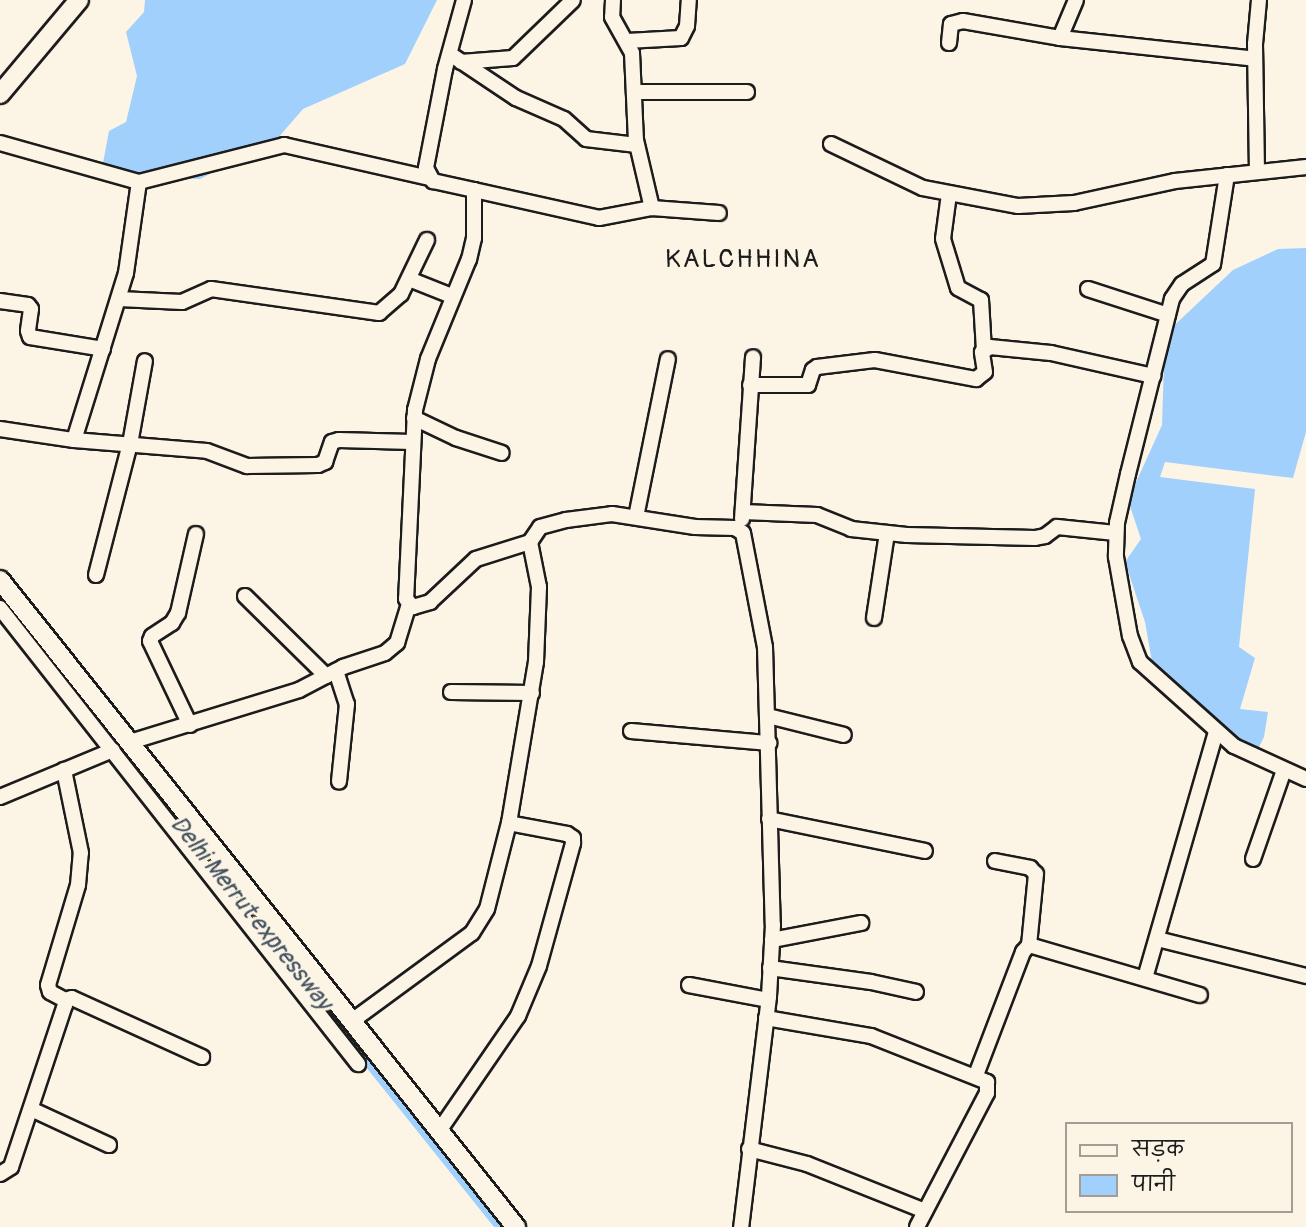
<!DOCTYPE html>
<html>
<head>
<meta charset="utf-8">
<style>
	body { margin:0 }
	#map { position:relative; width:1306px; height:1227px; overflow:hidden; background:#fcf5e5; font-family:Pangolin,"Playpen Sans Deva",sans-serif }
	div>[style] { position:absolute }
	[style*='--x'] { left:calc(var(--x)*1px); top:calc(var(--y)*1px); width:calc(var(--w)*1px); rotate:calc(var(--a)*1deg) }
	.water>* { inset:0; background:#a1d0fd }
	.canal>* { height:14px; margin:-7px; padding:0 7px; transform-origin:7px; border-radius:7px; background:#a1d0fd }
	.roads { filter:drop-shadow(2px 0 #1c1c1c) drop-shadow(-2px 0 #1c1c1c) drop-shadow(0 2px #1c1c1c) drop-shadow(0 -2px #1c1c1c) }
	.minor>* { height:14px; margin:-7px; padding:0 7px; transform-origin:7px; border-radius:7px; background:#fcf5e5 }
	.tertiary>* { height:18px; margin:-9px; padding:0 9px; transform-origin:9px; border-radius:9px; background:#fcf5e5 }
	span { translate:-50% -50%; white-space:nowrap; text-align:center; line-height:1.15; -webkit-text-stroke:6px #fcf5e5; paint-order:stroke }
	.water-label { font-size:24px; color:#445260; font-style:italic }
	.quarter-label { font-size:26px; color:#1c1c1c; letter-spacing:2px }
	.legend { position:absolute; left:1065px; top:1122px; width:228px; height:91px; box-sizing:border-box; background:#fcf5e5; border:2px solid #a29e95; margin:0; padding:9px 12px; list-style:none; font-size:21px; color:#1c1c1c }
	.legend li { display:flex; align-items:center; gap:14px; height:35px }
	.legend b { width:35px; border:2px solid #a29e95 }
</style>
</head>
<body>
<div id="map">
	<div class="water">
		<div style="clip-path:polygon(145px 0,437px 0,405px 64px,303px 109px,277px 139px,200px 179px,112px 175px,103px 163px,109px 131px,126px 122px,137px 76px,126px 32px,144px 12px)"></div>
		<div style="clip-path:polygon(1306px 248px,1306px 432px,1293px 478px,1165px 462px,1160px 477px,1255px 489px,1239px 647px,1255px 658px,1240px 709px,1268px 712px,1264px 737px,1256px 753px,1238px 746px,1152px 662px,1145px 622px,1125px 562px,1141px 539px,1128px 500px,1162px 425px,1165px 334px,1233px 270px,1278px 249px)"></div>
	</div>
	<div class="canal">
		<div style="--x:102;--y:726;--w:642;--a:51.33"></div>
	</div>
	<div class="roads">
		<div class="minor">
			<div style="--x:464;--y:0;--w:72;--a:105.4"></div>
			<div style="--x:445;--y:69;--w:101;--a:100.9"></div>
			<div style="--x:426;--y:168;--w:15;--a:62"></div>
			<div style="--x:433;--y:181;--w:42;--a:12.4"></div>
			<div style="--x:474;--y:190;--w:48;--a:90"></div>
			<div style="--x:474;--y:238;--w:22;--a:103"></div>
			<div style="--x:469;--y:259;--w:108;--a:112.3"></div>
			<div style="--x:428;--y:359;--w:53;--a:104.3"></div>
			<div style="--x:415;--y:410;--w:189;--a:92.7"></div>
			<div style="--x:406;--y:599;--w:11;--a:49"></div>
			<div style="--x:413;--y:607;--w:18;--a:-16"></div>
			<div style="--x:430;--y:602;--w:63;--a:-43.1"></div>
			<div style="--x:476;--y:559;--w:57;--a:-17.5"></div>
			<div style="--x:530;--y:542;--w:18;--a:-56"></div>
			<div style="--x:540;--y:527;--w:27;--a:-15"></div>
			<div style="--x:566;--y:520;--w:46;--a:-7.4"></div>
			<div style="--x:612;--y:514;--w:84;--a:8.9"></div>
			<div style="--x:695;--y:527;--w:40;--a:1.4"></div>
			<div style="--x:735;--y:528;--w:9;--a:32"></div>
			<div style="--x:743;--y:533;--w:116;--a:79.1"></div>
			<div style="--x:765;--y:647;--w:278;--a:88.4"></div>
			<div style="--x:773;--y:925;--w:72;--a:93.2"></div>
			<div style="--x:769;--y:997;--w:232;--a:96.9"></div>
			<div style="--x:613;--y:0;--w:17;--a:93"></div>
			<div style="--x:612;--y:17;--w:41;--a:60.9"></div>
			<div style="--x:632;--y:53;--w:87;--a:87.4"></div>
			<div style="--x:636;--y:140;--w:70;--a:76.8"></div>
			<div style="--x:1060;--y:38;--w:41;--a:-67.2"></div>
			<div style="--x:627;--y:41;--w:54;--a:-3.2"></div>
			<div style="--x:681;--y:38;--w:13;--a:-63"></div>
			<div style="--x:687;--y:26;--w:26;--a:-86"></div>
			<div style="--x:949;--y:43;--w:19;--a:-84"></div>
			<div style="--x:951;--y:24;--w:12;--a:-14"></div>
			<div style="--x:963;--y:21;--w:98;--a:9.9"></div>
			<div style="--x:1060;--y:38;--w:196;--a:6.1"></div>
			<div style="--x:450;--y:54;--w:79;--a:33.7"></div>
			<div style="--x:516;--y:98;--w:52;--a:23.6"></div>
			<div style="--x:564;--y:119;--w:30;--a:42"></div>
			<div style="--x:586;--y:139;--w:51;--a:6.7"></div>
			<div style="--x:461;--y:62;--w:52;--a:-4.4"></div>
			<div style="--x:513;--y:58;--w:83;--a:-44"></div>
			<div style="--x:634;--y:92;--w:113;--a:0"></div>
			<div style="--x:0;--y:143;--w:144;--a:15.7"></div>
			<div style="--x:139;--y:182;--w:150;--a:-14.3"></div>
			<div style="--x:284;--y:145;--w:149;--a:12.8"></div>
			<div style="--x:831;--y:144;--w:102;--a:25.6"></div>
			<div style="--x:923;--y:188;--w:97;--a:10.7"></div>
			<div style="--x:1018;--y:206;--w:56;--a:-3.1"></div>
			<div style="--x:1074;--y:203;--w:103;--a:-12.3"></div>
			<div style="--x:1175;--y:181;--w:132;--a:-6.1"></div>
			<div style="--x:1257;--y:172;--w:128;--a:-90.9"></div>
			<div style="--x:1255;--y:44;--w:44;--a:-84.8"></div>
			<div style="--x:1227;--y:175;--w:90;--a:98.9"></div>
			<div style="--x:1213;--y:264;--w:37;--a:147"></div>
			<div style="--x:1182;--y:284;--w:18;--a:124"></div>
			<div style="--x:1172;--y:299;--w:180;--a:104.1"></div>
			<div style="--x:1128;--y:474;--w:50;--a:102.7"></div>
			<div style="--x:1117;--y:523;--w:34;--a:92"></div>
			<div style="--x:1116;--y:557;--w:80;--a:80"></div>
			<div style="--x:1130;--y:636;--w:28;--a:69"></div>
			<div style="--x:1140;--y:662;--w:126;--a:41.8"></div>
			<div style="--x:1234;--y:746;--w:79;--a:24.6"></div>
			<div style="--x:474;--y:190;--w:128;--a:12.6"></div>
			<div style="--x:599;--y:218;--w:54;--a:-10.7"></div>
			<div style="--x:652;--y:208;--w:67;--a:4.3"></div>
			<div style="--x:949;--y:194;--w:45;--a:97.6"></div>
			<div style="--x:943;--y:239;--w:51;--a:73"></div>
			<div style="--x:958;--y:288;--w:26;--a:28"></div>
			<div style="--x:981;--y:300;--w:50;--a:86.6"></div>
			<div style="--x:409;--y:279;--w:46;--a:21.6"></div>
			<div style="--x:1088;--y:289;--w:84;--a:18"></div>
			<div style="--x:119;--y:299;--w:63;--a:2.7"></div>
			<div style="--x:182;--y:302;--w:32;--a:-24"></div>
			<div style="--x:211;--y:289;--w:170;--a:8.1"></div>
			<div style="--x:379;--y:313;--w:29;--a:-41"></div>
			<div style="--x:401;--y:294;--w:60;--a:-64.3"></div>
			<div style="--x:0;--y:301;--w:28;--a:8"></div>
			<div style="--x:28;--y:305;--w:5;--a:53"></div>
			<div style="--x:31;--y:309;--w:22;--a:98"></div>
			<div style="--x:28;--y:331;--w:6;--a:72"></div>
			<div style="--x:30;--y:337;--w:74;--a:9.3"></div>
			<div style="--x:750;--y:385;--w:58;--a:0"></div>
			<div style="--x:808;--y:385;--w:16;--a:-72"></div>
			<div style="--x:813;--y:370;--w:5;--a:-37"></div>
			<div style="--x:817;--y:367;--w:58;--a:-6.9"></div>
			<div style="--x:875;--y:360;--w:103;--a:10.7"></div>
			<div style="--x:976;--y:379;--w:11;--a:-38"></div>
			<div style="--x:985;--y:372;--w:20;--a:-99"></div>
			<div style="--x:982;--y:352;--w:9;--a:-32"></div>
			<div style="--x:990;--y:347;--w:61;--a:5.6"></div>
			<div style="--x:1051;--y:353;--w:105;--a:12.7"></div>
			<div style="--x:414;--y:418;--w:47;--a:25.5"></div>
			<div style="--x:456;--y:438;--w:48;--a:18.1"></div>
			<div style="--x:0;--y:429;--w:75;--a:8.5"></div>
			<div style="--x:74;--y:440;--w:133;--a:4.7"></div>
			<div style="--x:207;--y:451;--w:43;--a:20.6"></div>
			<div style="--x:247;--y:466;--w:71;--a:-0.8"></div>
			<div style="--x:318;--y:465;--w:8;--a:-23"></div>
			<div style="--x:325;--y:462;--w:21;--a:-71"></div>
			<div style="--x:332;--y:442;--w:7;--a:-16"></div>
			<div style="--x:339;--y:440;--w:73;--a:1.6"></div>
			<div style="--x:74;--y:440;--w:175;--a:-72.7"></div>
			<div style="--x:126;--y:273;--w:92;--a:-81.9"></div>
			<div style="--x:743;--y:512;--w:74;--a:2.3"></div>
			<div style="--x:817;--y:515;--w:37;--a:22"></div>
			<div style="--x:851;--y:529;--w:56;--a:6.1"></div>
			<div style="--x:907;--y:535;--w:128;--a:1.3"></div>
			<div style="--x:1035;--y:538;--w:10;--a:-11"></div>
			<div style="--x:1045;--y:536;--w:15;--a:-37"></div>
			<div style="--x:1057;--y:527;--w:59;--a:5.8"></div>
			<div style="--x:636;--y:517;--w:161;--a:-78.6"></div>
			<div style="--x:742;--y:519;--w:162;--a:-86.1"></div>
			<div style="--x:96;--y:575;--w:135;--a:-75.5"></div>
			<div style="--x:130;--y:444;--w:84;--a:-79.8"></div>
			<div style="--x:245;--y:596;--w:114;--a:44.6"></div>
			<div style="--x:0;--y:608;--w:580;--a:51.86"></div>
			<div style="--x:874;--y:618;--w:86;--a:-81.3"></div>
			<div style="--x:336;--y:671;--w:35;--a:72"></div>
			<div style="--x:347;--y:704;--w:78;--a:95.9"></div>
			<div style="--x:451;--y:692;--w:81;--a:0.7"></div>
			<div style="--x:768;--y:716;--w:78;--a:14"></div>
			<div style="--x:190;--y:725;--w:93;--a:-115.5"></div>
			<div style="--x:150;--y:641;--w:5;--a:-68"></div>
			<div style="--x:152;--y:636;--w:24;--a:-33"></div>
			<div style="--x:172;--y:623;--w:12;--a:-59"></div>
			<div style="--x:178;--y:613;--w:81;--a:-77.2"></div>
			<div style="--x:631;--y:731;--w:139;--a:5"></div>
			<div style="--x:130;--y:742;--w:177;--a:-17.1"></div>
			<div style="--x:299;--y:690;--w:50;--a:-27.6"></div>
			<div style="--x:343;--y:667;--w:44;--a:-18.4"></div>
			<div style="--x:385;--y:653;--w:16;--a:-40"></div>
			<div style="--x:397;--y:643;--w:41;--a:-72.9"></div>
			<div style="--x:0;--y:797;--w:122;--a:-22.6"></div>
			<div style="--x:769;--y:819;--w:159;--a:11.6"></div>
			<div style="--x:1253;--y:859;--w:94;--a:-70.8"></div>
			<div style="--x:995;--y:861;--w:36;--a:11"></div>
			<div style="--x:1030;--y:868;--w:8;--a:45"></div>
			<div style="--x:1036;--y:874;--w:71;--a:95.6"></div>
			<div style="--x:1157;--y:939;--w:154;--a:13.9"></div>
			<div style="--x:772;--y:940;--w:91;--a:-10.8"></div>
			<div style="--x:770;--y:968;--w:102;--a:7.9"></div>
			<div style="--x:871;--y:982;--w:46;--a:12.5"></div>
			<div style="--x:1145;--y:978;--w:256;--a:-73.9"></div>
			<div style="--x:689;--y:985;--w:80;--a:10.8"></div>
			<div style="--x:65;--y:1000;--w:7;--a:-16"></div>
			<div style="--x:72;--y:998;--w:143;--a:24.4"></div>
			<div style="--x:766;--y:1018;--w:107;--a:9.7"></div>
			<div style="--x:871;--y:1036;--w:125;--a:21.6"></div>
			<div style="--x:987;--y:1082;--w:11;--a:90"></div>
			<div style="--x:987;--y:1093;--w:151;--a:117.6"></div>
			<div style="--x:352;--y:1021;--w:149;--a:-36.3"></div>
			<div style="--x:472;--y:933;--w:28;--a:-58"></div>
			<div style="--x:487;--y:909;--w:89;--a:-75.7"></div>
			<div style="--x:509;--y:823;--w:163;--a:-80.5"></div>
			<div style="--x:536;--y:662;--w:75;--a:-87.7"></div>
			<div style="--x:539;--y:587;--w:46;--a:-101.3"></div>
			<div style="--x:976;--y:1075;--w:132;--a:-69.1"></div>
			<div style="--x:1023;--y:952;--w:9;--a:-49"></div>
			<div style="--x:1029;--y:945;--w:178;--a:16.3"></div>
			<div style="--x:31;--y:1109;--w:86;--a:24.8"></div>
			<div style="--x:439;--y:1131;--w:140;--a:-55.5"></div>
			<div style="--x:518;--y:1016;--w:54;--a:-67.2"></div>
			<div style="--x:539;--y:966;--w:128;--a:-74.5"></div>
			<div style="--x:573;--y:843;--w:5;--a:-90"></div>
			<div style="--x:573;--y:838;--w:7;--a:-146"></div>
			<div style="--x:567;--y:834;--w:59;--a:-169.3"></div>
			<div style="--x:749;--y:1149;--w:60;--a:14.5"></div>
			<div style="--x:807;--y:1164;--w:127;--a:21.7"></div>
			<div style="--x:0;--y:1174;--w:13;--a:-32"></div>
			<div style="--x:11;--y:1167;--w:171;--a:-71.6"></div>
			<div style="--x:65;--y:1005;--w:5;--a:-90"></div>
			<div style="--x:65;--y:1000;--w:17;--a:-152"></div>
			<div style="--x:50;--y:992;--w:7;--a:-106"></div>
			<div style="--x:48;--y:985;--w:104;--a:-73.3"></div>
			<div style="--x:78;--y:885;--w:32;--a:-85"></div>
			<div style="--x:81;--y:853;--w:85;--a:-101.6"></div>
		</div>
		<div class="tertiary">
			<div style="--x:0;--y:94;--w:123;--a:-50"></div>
			<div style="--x:0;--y:580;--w:828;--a:51.43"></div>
		</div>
	</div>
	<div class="water-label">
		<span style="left:251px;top:913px;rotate:51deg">Delhi Merrut expressway</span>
	</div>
	<div class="quarter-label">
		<span style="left:743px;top:260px">KALCHHINA</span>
	</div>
	<ul class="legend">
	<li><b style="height:9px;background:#fcf5e5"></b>सड़क</li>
	<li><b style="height:19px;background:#a1d0fd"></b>पानी</li>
	</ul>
</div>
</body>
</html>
